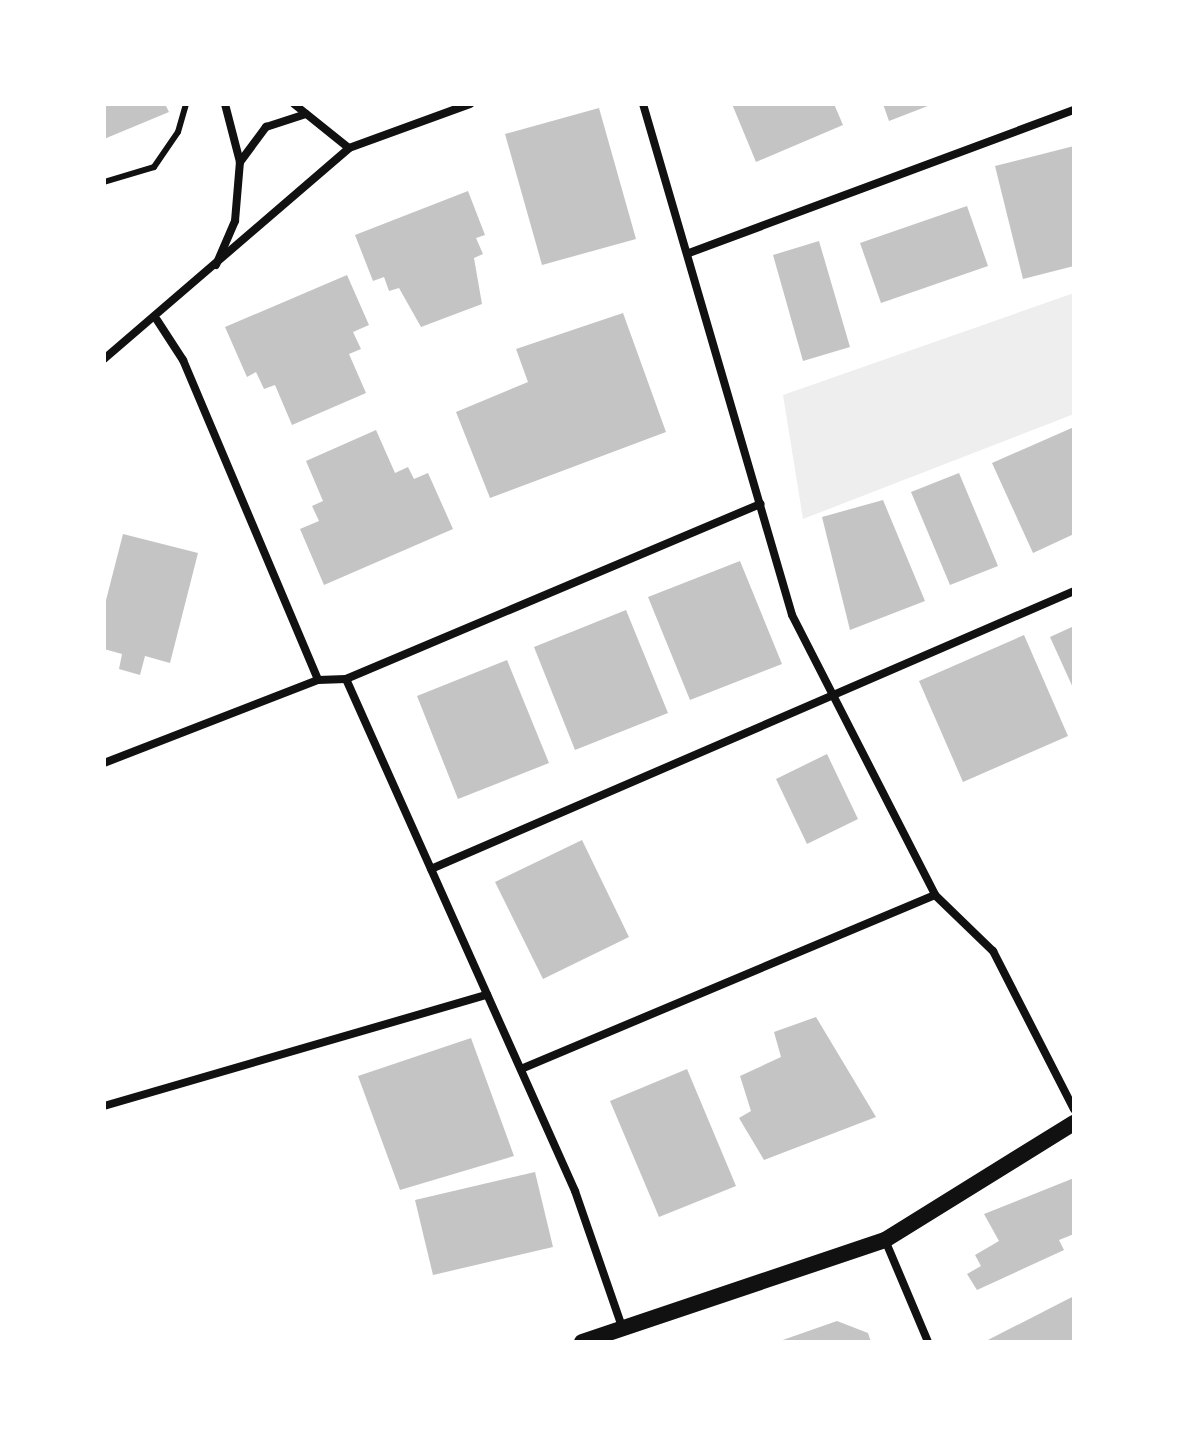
<!DOCTYPE html>
<html>
<head>
<meta charset="utf-8">
<style>
	body { margin:0 }
	#map { position:relative; width:1178px; height:1446px; overflow:hidden; background:#fff; font-family:Quicksand,sans-serif }
	div>[style] { position:absolute }
	[style*='--x'] { left:calc(var(--x)*1px); top:calc(var(--y)*1px); width:calc(var(--w)*1px); rotate:calc(var(--a)*1deg) }
	.green>* { inset:0; background:#eee }
	.building>* { inset:0; background:#c4c4c4 }
	.service>* { height:6px; margin:-3px; padding:0 3px; transform-origin:3px; border-radius:3px; background:#111 }
	.minor>* { height:8px; margin:-4px; padding:0 4px; transform-origin:4px; border-radius:4px; background:#111 }
	.secondary>* { height:16px; margin:-8px; padding:0 8px; transform-origin:8px; border-radius:8px; background:#111 }
	span { translate:-50% -50%; white-space:nowrap; text-align:center; line-height:1.15; -webkit-text-stroke:6px #fff; paint-order:stroke }
	.frame { position:absolute; inset:0; border:106px solid #fff; pointer-events:none }
</style>
</head>
<body>
<div id="map">
	<div class="green">
		<div style="clip-path:polygon(1074px 293px,1074px 414px,803px 519px,783px 395px)"></div>
	</div>
	<div class="building">
		<div style="clip-path:polygon(104px 104px,165px 104px,169px 112px,104px 139px)"></div>
		<div style="clip-path:polygon(732px 104px,834px 104px,843px 125px,756px 162px)"></div>
		<div style="clip-path:polygon(883px 104px,933px 104px,889px 121px)"></div>
		<div style="clip-path:polygon(599px 108px,636px 239px,542px 265px,505px 134px)"></div>
		<div style="clip-path:polygon(1074px 146px,1074px 266px,1023px 279px,995px 166px)"></div>
		<div style="clip-path:polygon(468px 191px,485px 235px,476px 238px,483px 254px,474px 258px,482px 304px,421px 327px,399px 288px,389px 291px,384px 277px,373px 281px,355px 235px)"></div>
		<div style="clip-path:polygon(967px 206px,988px 266px,881px 303px,860px 243px)"></div>
		<div style="clip-path:polygon(819px 241px,850px 347px,803px 361px,773px 255px)"></div>
		<div style="clip-path:polygon(347px 275px,369px 325px,353px 332px,361px 349px,349px 354px,366px 393px,292px 425px,275px 385px,264px 389px,256px 372px,247px 377px,225px 327px)"></div>
		<div style="clip-path:polygon(623px 313px,666px 432px,490px 498px,456px 412px,528px 382px,516px 349px)"></div>
		<div style="clip-path:polygon(1074px 427px,1074px 534px,1033px 553px,992px 463px)"></div>
		<div style="clip-path:polygon(376px 430px,395px 473px,408px 467px,414px 479px,428px 473px,453px 529px,324px 585px,300px 529px,319px 521px,312px 506px,323px 501px,306px 461px)"></div>
		<div style="clip-path:polygon(959px 473px,998px 566px,950px 585px,911px 492px)"></div>
		<div style="clip-path:polygon(883px 500px,925px 601px,850px 630px,822px 517px)"></div>
		<div style="clip-path:polygon(123px 534px,198px 553px,170px 663px,145px 656px,140px 675px,119px 669px,122px 654px,104px 649px,104px 608px)"></div>
		<div style="clip-path:polygon(740px 561px,782px 664px,690px 700px,648px 597px)"></div>
		<div style="clip-path:polygon(626px 610px,668px 713px,575px 750px,534px 647px)"></div>
		<div style="clip-path:polygon(1074px 626px,1074px 690px,1050px 637px)"></div>
		<div style="clip-path:polygon(1024px 635px,1068px 736px,963px 782px,919px 681px)"></div>
		<div style="clip-path:polygon(507px 660px,549px 763px,458px 799px,417px 696px)"></div>
		<div style="clip-path:polygon(827px 754px,858px 819px,807px 844px,776px 779px)"></div>
		<div style="clip-path:polygon(582px 840px,629px 937px,543px 979px,495px 882px)"></div>
		<div style="clip-path:polygon(816px 1017px,876px 1117px,764px 1160px,739px 1118px,751px 1111px,740px 1076px,781px 1057px,774px 1032px)"></div>
		<div style="clip-path:polygon(471px 1038px,514px 1156px,400px 1190px,358px 1076px)"></div>
		<div style="clip-path:polygon(687px 1069px,736px 1186px,659px 1217px,610px 1101px)"></div>
		<div style="clip-path:polygon(535px 1172px,553px 1247px,433px 1275px,415px 1200px)"></div>
		<div style="clip-path:polygon(1074px 1178px,1074px 1234px,1059px 1240px,1064px 1250px,977px 1290px,967px 1274px,981px 1266px,975px 1255px,999px 1241px,984px 1214px)"></div>
		<div style="clip-path:polygon(1072px 1297px,1074px 1342px,984px 1342px)"></div>
		<div style="clip-path:polygon(837px 1321px,868px 1333px,871px 1342px,777px 1342px)"></div>
	</div>
	<div class="service">
		<div style="--x:104;--y:182;--w:52;--a:-16.7"></div>
		<div style="--x:154;--y:167;--w:42;--a:-55.6"></div>
		<div style="--x:178;--y:132;--w:29;--a:-74"></div>
	</div>
	<div class="minor">
		<div style="--x:294;--y:104;--w:70;--a:38.7"></div>
		<div style="--x:643;--y:104;--w:532;--a:73.74"></div>
		<div style="--x:792;--y:615;--w:314;--a:62.9"></div>
		<div style="--x:935;--y:895;--w:81;--a:44"></div>
		<div style="--x:993;--y:951;--w:178;--a:62.9"></div>
		<div style="--x:240;--y:162;--w:44;--a:-53.4"></div>
		<div style="--x:266;--y:127;--w:42;--a:-18"></div>
		<div style="--x:689;--y:253;--w:411;--a:-20.4"></div>
		<div style="--x:216;--y:265;--w:48;--a:-66.6"></div>
		<div style="--x:235;--y:221;--w:59;--a:-85.2"></div>
		<div style="--x:240;--y:162;--w:60;--a:-104.5"></div>
		<div style="--x:157;--y:320;--w:48;--a:57"></div>
		<div style="--x:183;--y:360;--w:347;--a:67.1"></div>
		<div style="--x:104;--y:359;--w:323;--a:-40.7"></div>
		<div style="--x:349;--y:148;--w:129;--a:-20"></div>
		<div style="--x:346;--y:679;--w:561;--a:65.9"></div>
		<div style="--x:575;--y:1191;--w:147;--a:70.9"></div>
		<div style="--x:104;--y:763;--w:230;--a:-21.2"></div>
		<div style="--x:318;--y:680;--w:28;--a:-2"></div>
		<div style="--x:346;--y:679;--w:450;--a:-22.9"></div>
		<div style="--x:431;--y:869;--w:701;--a:-23.38"></div>
		<div style="--x:521;--y:1069;--w:449;--a:-22.8"></div>
		<div style="--x:104;--y:1106;--w:399;--a:-16.2"></div>
		<div style="--x:885;--y:1240;--w:111;--a:67.1"></div>
	</div>
	<div class="secondary">
		<div style="--x:582;--y:1342;--w:320;--a:-18.6"></div>
		<div style="--x:885;--y:1240;--w:222;--a:-31.8"></div>
	</div>
	<div class="frame"></div>
</div>
</body>
</html>
